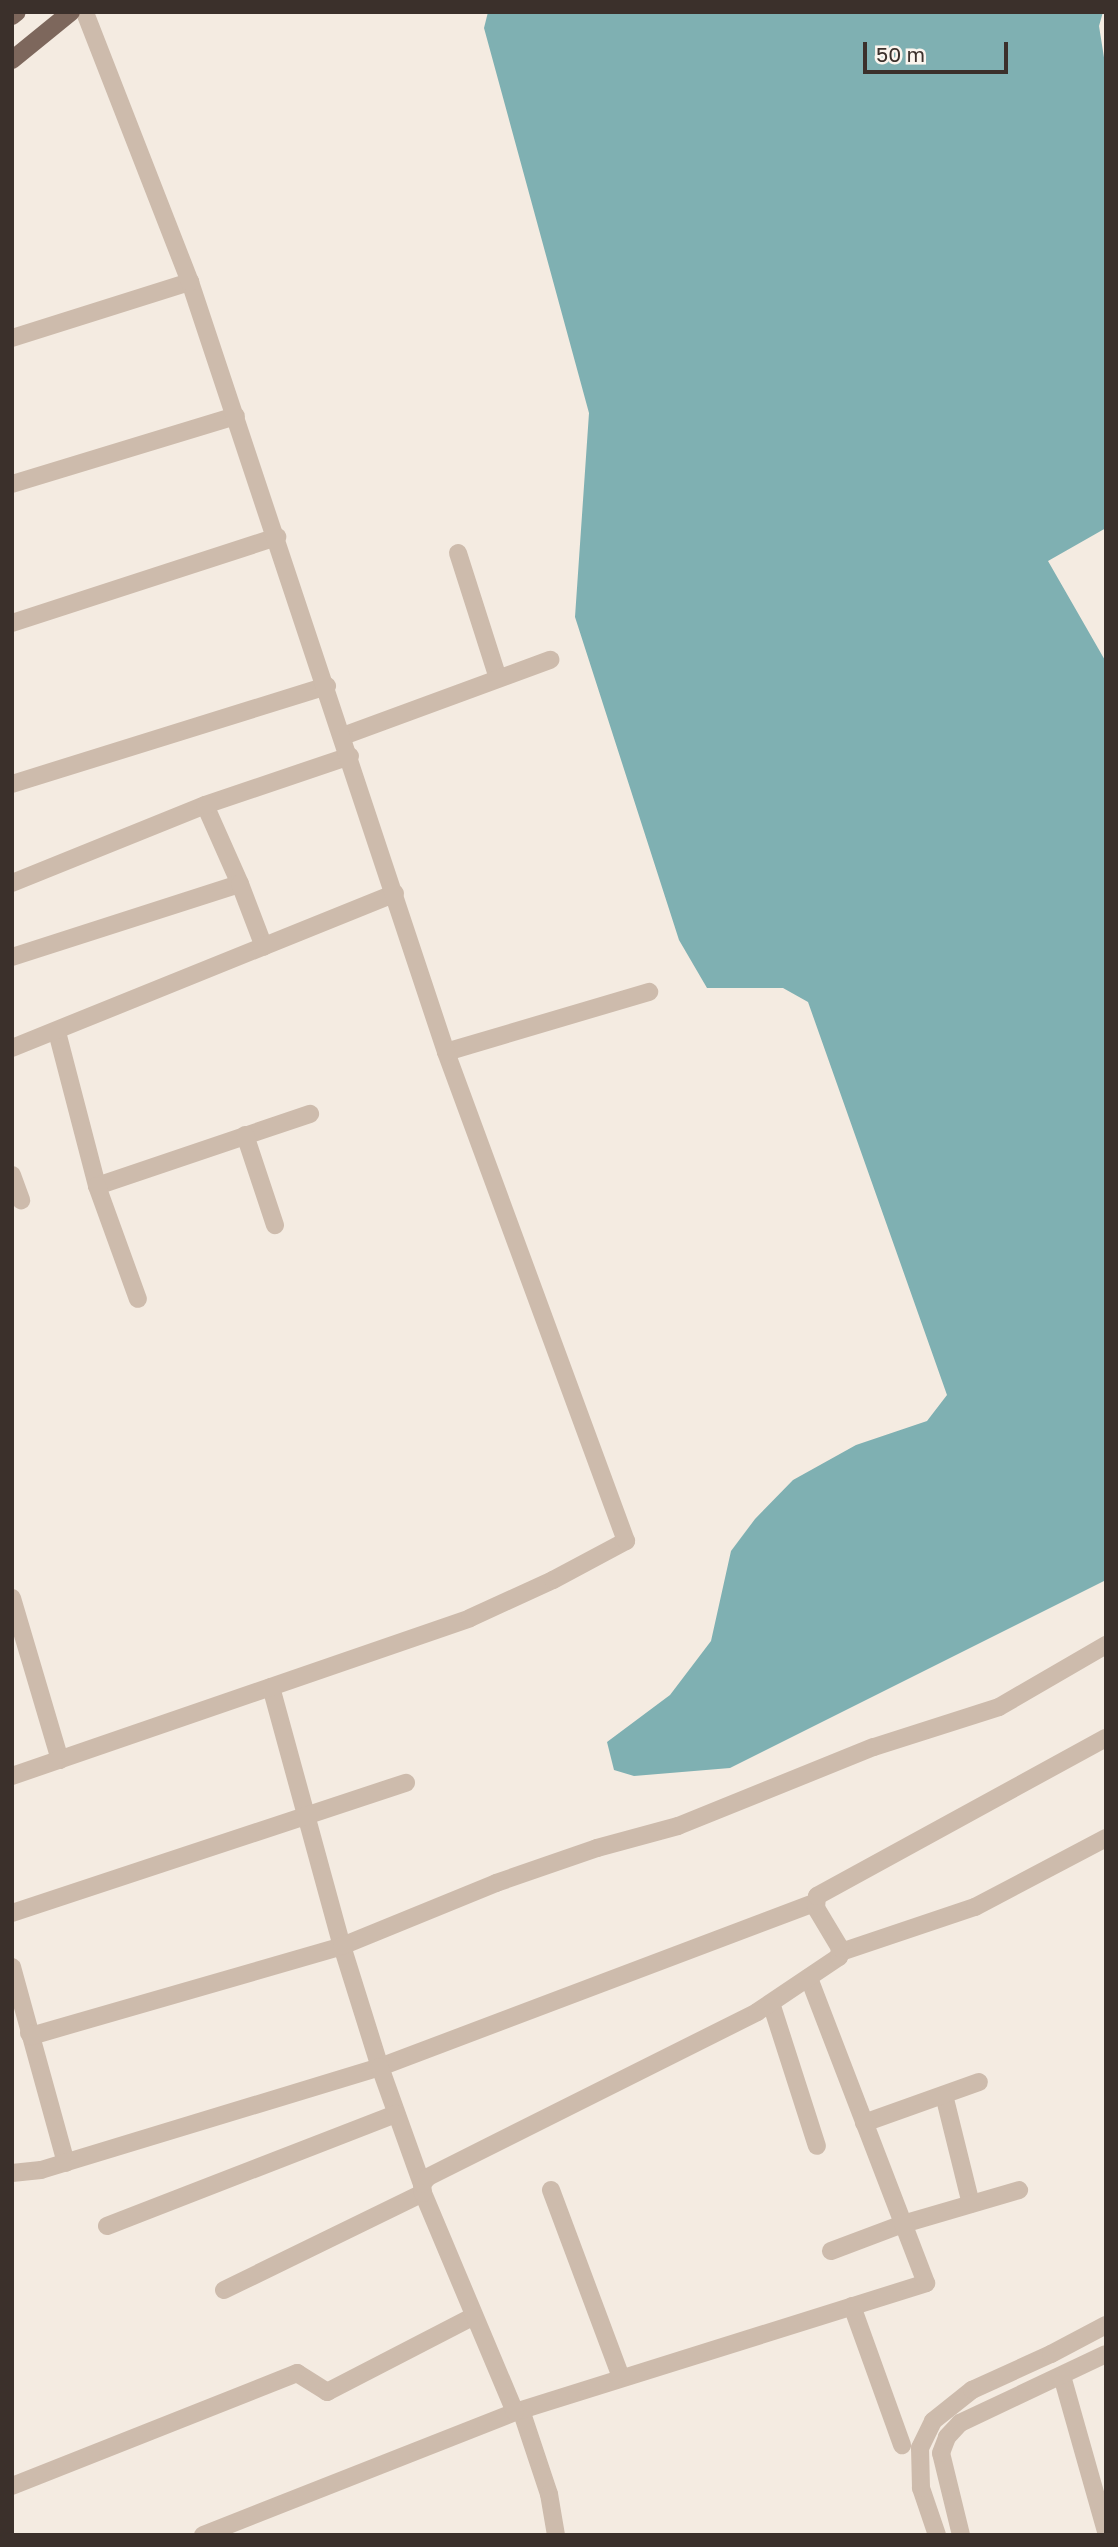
<!DOCTYPE html>
<html>
<head>
<meta charset="utf-8">
<style>
	body { margin:0 }
	#map { position:relative; width:1118px; height:2547px; overflow:hidden; background:#f4ebe1; font-family:"Golos Text",sans-serif }
	div>[style] { position:absolute }
	[style*='--x'] { left:calc(var(--x)*1px); top:calc(var(--y)*1px); width:calc(var(--w)*1px); rotate:calc(var(--a)*1deg) }
	.water>* { inset:0; background:#7fb0b2 }
	.minor>* { height:18px; margin:-9px; padding:0 9px; transform-origin:9px; border-radius:9px; background:#cdbbac }
	.major>* { height:18px; margin:-9px; padding:0 9px; transform-origin:9px; border-radius:9px; background:#7d675c }
	span { translate:-50% -50%; white-space:nowrap; text-align:center; line-height:1.15; -webkit-text-stroke:7px #fbf5ee; paint-order:stroke }
	.frame { position:absolute; inset:0; border:14px solid #3b302b; pointer-events:none }
	.scale { position:absolute; left:863px; top:42px; width:145px; height:32px; box-sizing:border-box; border:4px solid #3b302b; border-top:0; padding-left:9px; font-size:21px; line-height:24px; white-space:nowrap; color:#3b302b; -webkit-text-stroke:5px #fbf5ee; paint-order:stroke }
</style>
</head>
<body>
<div id="map">
	<div class="water">
		<div style="clip-path:polygon(488px 12px,1103px 12px,1099px 26px,1106px 70px,1106px 528px,1048px 561px,1106px 662px,1106px 1580px,730px 1768px,634px 1776px,614px 1770px,607px 1742px,670px 1695px,711px 1641px,731px 1551px,755px 1519px,793px 1480px,856px 1445px,927px 1421px,947px 1395px,808px 1002px,783px 988px,707px 988px,679px 940px,575px 617px,589px 413px,484px 28px)"></div>
	</div>
	<div class="minor">
		<div style="--x:12;--y:338;--w:187;--a:-17.5"></div>
		<div style="--x:12;--y:484;--w:234;--a:-16.9"></div>
		<div style="--x:458;--y:553;--w:131;--a:72.3"></div>
		<div style="--x:12;--y:623;--w:279;--a:-18"></div>
		<div style="--x:343;--y:736;--w:221;--a:-20.2"></div>
		<div style="--x:12;--y:784;--w:330;--a:-17.3"></div>
		<div style="--x:12;--y:883;--w:208;--a:-22"></div>
		<div style="--x:240;--y:884;--w:86;--a:-113.9"></div>
		<div style="--x:205;--y:805;--w:153;--a:-18.7"></div>
		<div style="--x:12;--y:957;--w:239;--a:-17.8"></div>
		<div style="--x:240;--y:884;--w:67;--a:69.1"></div>
		<div style="--x:57;--y:1032;--w:159;--a:75.4"></div>
		<div style="--x:97;--y:1186;--w:225;--a:-18.7"></div>
		<div style="--x:12;--y:1048;--w:413;--a:-22"></div>
		<div style="--x:446;--y:1052;--w:212;--a:-16.5"></div>
		<div style="--x:245;--y:1135;--w:95;--a:71.6"></div>
		<div style="--x:12;--y:1175;--w:27;--a:70"></div>
		<div style="--x:97;--y:1186;--w:120;--a:70.1"></div>
		<div style="--x:12;--y:1598;--w:169;--a:73.5"></div>
		<div style="--x:271;--y:1687;--w:269;--a:74.7"></div>
		<div style="--x:342;--y:1946;--w:127;--a:72.6"></div>
		<div style="--x:380;--y:2067;--w:464;--a:-20.7"></div>
		<div style="--x:12;--y:1776;--w:484;--a:-19"></div>
		<div style="--x:470;--y:1618;--w:91;--a:-24.6"></div>
		<div style="--x:553;--y:1580;--w:83;--a:-28.1"></div>
		<div style="--x:626;--y:1541;--w:521;--a:-110.21"></div>
		<div style="--x:446;--y:1052;--w:811;--a:-108.39"></div>
		<div style="--x:190;--y:282;--w:290;--a:-111.3"></div>
		<div style="--x:12;--y:1913;--w:415;--a:-18.3"></div>
		<div style="--x:841;--y:1952;--w:141;--a:-18.6"></div>
		<div style="--x:975;--y:1907;--w:148;--a:-27.8"></div>
		<div style="--x:12;--y:1967;--w:203;--a:74.6"></div>
		<div style="--x:771;--y:2003;--w:150;--a:72.2"></div>
		<div style="--x:29;--y:2033;--w:4;--a:56"></div>
		<div style="--x:31;--y:2036;--w:324;--a:-16.1"></div>
		<div style="--x:342;--y:1946;--w:166;--a:-22.2"></div>
		<div style="--x:496;--y:1883;--w:107;--a:-19.1"></div>
		<div style="--x:597;--y:1848;--w:84;--a:-15.2"></div>
		<div style="--x:678;--y:1826;--w:211;--a:-22"></div>
		<div style="--x:874;--y:1747;--w:131;--a:-17.7"></div>
		<div style="--x:999;--y:1707;--w:124;--a:-30.1"></div>
		<div style="--x:944;--y:2095;--w:112;--a:76.1"></div>
		<div style="--x:864;--y:2123;--w:122;--a:-19.6"></div>
		<div style="--x:12;--y:2173;--w:29;--a:-6"></div>
		<div style="--x:41;--y:2170;--w:354;--a:-16.9"></div>
		<div style="--x:380;--y:2067;--w:124;--a:70.3"></div>
		<div style="--x:551;--y:2190;--w:200;--a:69.5"></div>
		<div style="--x:107;--y:2226;--w:310;--a:-21.2"></div>
		<div style="--x:831;--y:2251;--w:77;--a:-20.6"></div>
		<div style="--x:903;--y:2224;--w:121;--a:-16.3"></div>
		<div style="--x:224;--y:2290;--w:221;--a:-26"></div>
		<div style="--x:852;--y:2306;--w:148;--a:70.2"></div>
		<div style="--x:1062;--y:2376;--w:162;--a:74.2"></div>
		<div style="--x:521;--y:2410;--w:89;--a:71.6"></div>
		<div style="--x:549;--y:2494;--w:42;--a:80.3"></div>
		<div style="--x:515;--y:2412;--w:431;--a:-17.4"></div>
		<div style="--x:926;--y:2283;--w:327;--a:-111"></div>
		<div style="--x:12;--y:2486;--w:307;--a:-21.6"></div>
		<div style="--x:297;--y:2373;--w:36;--a:32"></div>
		<div style="--x:327;--y:2392;--w:165;--a:-27.3"></div>
		<div style="--x:203;--y:2535;--w:335;--a:-21.5"></div>
		<div style="--x:515;--y:2412;--w:238;--a:-112.8"></div>
		<div style="--x:423;--y:2193;--w:9;--a:-96"></div>
		<div style="--x:422;--y:2184;--w:9;--a:-49"></div>
		<div style="--x:428;--y:2177;--w:368;--a:-26.6"></div>
		<div style="--x:757;--y:2012;--w:99;--a:-33.9"></div>
		<div style="--x:839;--y:1957;--w:9;--a:-84"></div>
		<div style="--x:840;--y:1948;--w:47;--a:-121"></div>
		<div style="--x:816;--y:1908;--w:12;--a:-85"></div>
		<div style="--x:817;--y:1896;--w:329;--a:-28.7"></div>
		<div style="--x:937;--y:2535;--w:50;--a:-108.8"></div>
		<div style="--x:921;--y:2488;--w:40;--a:-91.4"></div>
		<div style="--x:920;--y:2448;--w:30;--a:-64"></div>
		<div style="--x:933;--y:2421;--w:50;--a:-38.5"></div>
		<div style="--x:972;--y:2390;--w:87;--a:-24.5"></div>
		<div style="--x:1051;--y:2354;--w:62;--a:-27.8"></div>
		<div style="--x:961;--y:2535;--w:84;--a:-103.7"></div>
		<div style="--x:941;--y:2453;--w:17;--a:-69"></div>
		<div style="--x:947;--y:2437;--w:19;--a:-47"></div>
		<div style="--x:960;--y:2423;--w:161;--a:-25.3"></div>
	</div>
	<div class="major">
		<div style="--x:12;--y:16;--w:6;--a:-39"></div>
		<div style="--x:12;--y:60;--w:76;--a:-39.1"></div>
	</div>
	<div class="frame"></div>
	<div class="scale">50 m</div>
</div>
</body>
</html>
